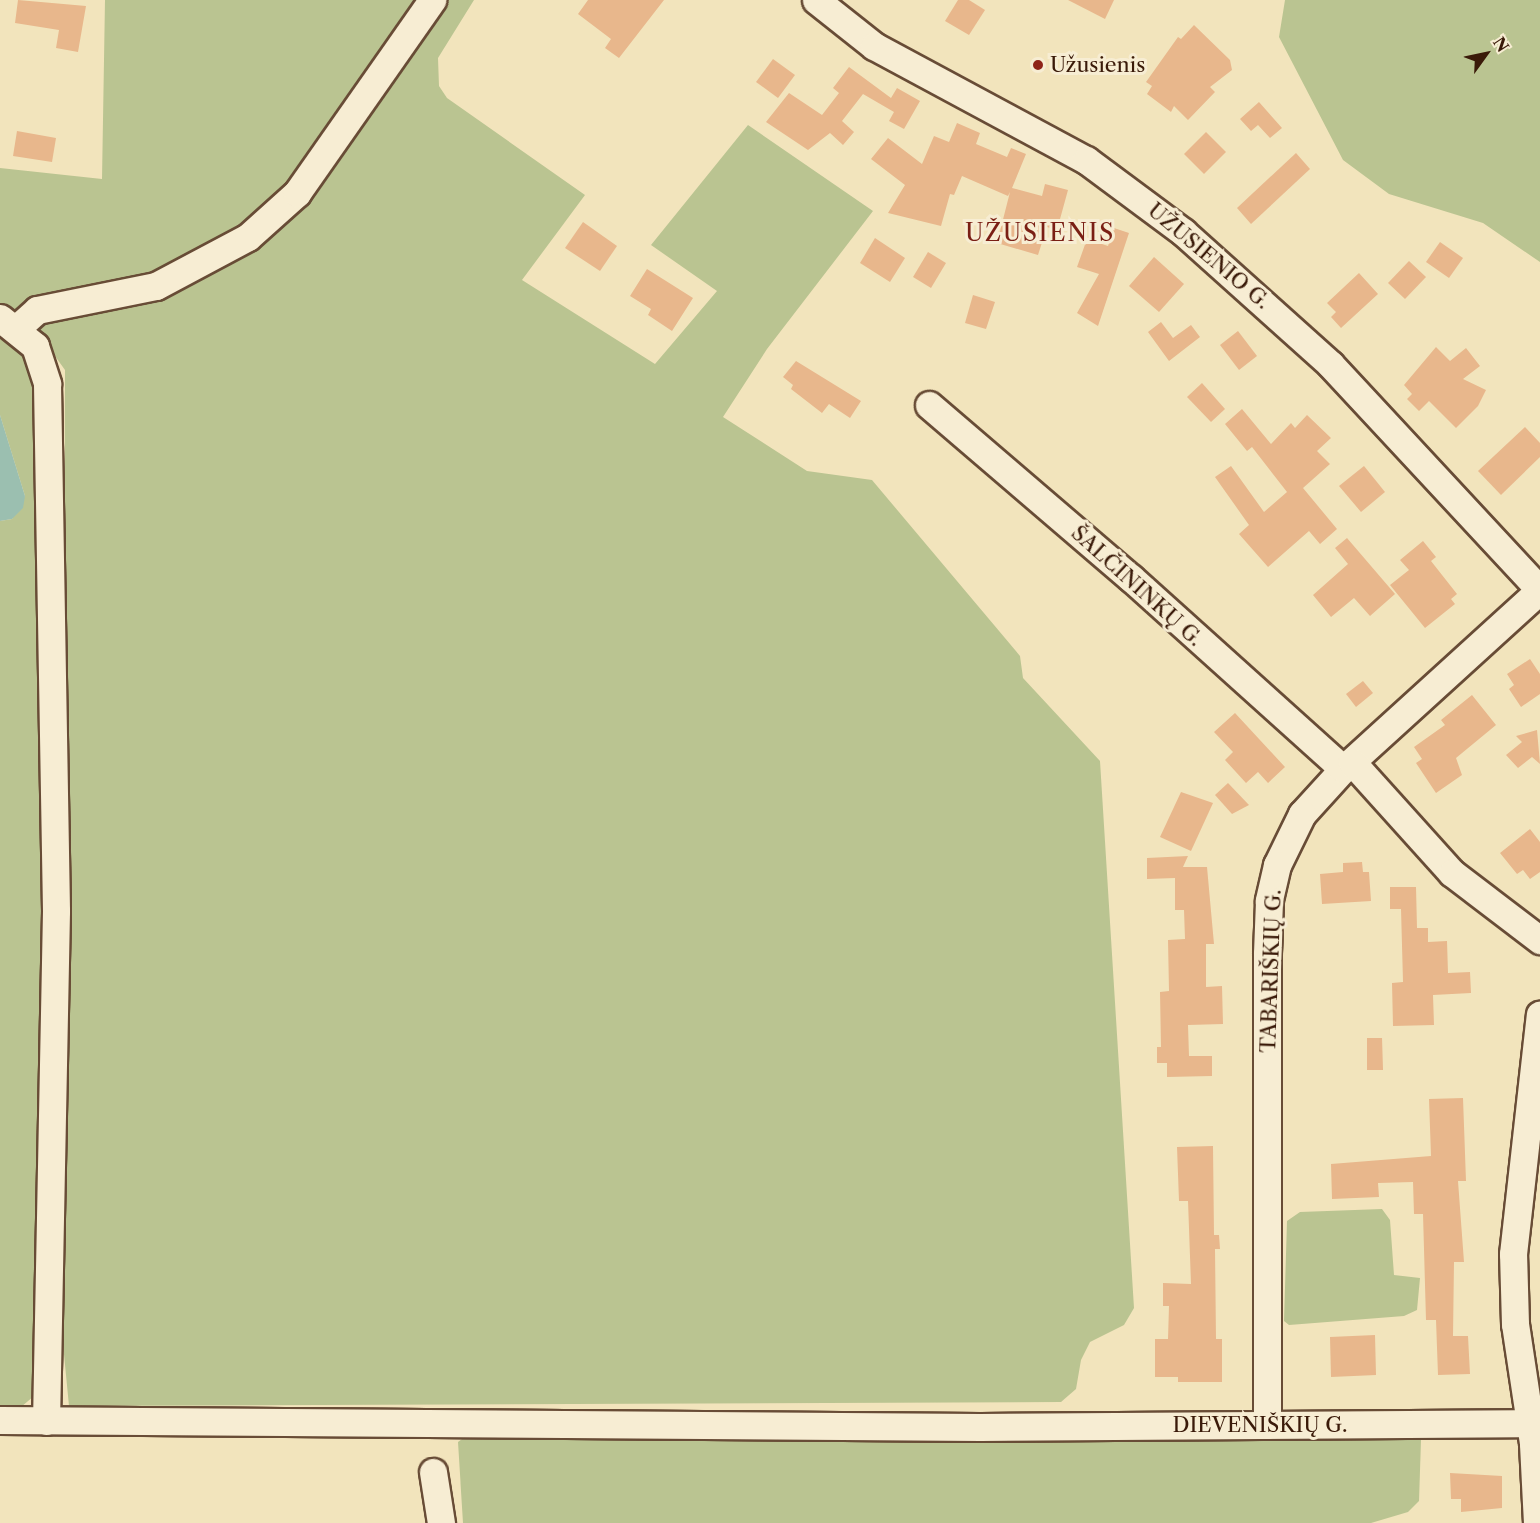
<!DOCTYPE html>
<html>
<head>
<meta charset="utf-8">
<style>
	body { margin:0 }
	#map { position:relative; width:1540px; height:1523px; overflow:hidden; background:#f2e4bc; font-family:"Libre Caslon Text",serif }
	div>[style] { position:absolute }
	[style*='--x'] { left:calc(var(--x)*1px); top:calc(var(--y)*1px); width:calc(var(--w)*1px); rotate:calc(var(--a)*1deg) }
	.green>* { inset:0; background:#bac491 }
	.water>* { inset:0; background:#9bbfb0 }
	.building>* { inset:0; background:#e8b78c }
	.roads { filter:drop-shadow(2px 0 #684c36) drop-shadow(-2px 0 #684c36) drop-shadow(0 2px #684c36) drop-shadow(0 -2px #684c36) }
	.minor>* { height:27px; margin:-13.5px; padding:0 13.5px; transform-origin:13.5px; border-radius:13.5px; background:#f7edd3 }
	.dots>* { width:16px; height:16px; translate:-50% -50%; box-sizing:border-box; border:3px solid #f7edd3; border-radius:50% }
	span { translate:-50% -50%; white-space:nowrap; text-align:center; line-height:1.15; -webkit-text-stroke:6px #f7edd3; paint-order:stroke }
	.poi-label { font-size:21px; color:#3a1a09 }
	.left { translate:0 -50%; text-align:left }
	.street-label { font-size:21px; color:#3a1a09 }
	.quarter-label { font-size:24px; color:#7a1f14; letter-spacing:1.5px }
	.north { position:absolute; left:1456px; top:24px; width:60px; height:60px; -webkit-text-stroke:4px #f7edd3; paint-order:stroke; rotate:57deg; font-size:16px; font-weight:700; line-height:24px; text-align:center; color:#3a1a09 }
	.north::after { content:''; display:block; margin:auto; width:21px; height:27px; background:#3a1a09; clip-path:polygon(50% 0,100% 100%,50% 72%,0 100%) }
</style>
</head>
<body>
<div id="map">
	<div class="green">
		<div style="clip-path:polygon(105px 0,474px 0,438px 58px,439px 86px,447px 98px,585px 195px,522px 280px,655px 364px,717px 291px,651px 245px,748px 125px,873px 211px,767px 349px,723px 417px,807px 471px,872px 480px,1020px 656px,1023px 678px,1100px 761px,1134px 1308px,1124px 1325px,1090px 1342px,1081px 1360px,1076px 1389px,1061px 1402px,69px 1406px,63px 1344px,65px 370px,32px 324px,0 305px,0 168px,102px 179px)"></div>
		<div style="clip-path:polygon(1285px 0,1540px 0,1540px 262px,1483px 223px,1389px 194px,1343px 160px,1279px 37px)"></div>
		<div style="clip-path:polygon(0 325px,16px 337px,39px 386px,46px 866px,34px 1396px,21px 1407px,0 1406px,0 521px,12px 519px,25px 496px,0 415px)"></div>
		<div style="clip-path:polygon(1382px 1209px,1390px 1220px,1394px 1275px,1420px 1278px,1417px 1310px,1404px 1316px,1289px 1325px,1284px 1321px,1287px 1221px,1300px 1212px)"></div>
		<div style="clip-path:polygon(469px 1434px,1421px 1440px,1419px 1501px,1408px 1512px,1371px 1523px,463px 1523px,458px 1442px)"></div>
	</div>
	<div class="water">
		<div style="clip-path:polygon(0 415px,25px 496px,23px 508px,12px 519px,0 521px)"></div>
	</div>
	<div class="building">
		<div style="clip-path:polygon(18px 0,86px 6px,78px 52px,56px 48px,59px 30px,15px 23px)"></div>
		<div style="clip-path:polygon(588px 0,664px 0,619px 58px,605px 48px,611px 39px,578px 14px)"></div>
		<div style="clip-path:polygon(958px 0,969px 0,985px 10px,969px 35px,945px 21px)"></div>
		<div style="clip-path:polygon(1068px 0,1114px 0,1105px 19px)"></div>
		<div style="clip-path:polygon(1194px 25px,1230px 60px,1232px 70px,1210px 87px,1215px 92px,1188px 120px,1174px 106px,1171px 112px,1147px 94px,1152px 86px,1146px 82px,1178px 37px,1181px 39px)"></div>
		<div style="clip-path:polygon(773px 59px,795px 75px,778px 98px,756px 82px)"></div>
		<div style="clip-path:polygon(849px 67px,891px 98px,897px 88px,920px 101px,904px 129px,889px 121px,894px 112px,863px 94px,842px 121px,854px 132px,843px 145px,830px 133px,808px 150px,766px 122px,789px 93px,822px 115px,839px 93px,833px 88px)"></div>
		<div style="clip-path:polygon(1259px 102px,1282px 128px,1270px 138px,1258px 125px,1251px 131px,1240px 119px)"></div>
		<div style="clip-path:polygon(957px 123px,980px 133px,976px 144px,1007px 157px,1011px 148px,1026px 154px,1012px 188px,1042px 196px,1045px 184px,1068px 190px,1057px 230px,1047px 227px,1038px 255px,997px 243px,1010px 192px,1008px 196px,962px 176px,954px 195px,950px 194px,941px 226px,888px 213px,905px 185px,871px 159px,888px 138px,922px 164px,934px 136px,949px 142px)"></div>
		<div style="clip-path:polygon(17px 131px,56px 138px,52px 162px,13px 156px)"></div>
		<div style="clip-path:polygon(1206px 132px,1226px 152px,1204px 174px,1184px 154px)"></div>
		<div style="clip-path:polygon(1296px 153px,1310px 169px,1251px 224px,1237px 208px)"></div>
		<div style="clip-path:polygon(583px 222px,617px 246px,600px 271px,565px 248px)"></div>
		<div style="clip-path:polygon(1114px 228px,1129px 233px,1098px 326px,1077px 313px,1099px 274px,1077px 267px,1087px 239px,1108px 246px)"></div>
		<div style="clip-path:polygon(875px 238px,905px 258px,890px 282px,860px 263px)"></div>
		<div style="clip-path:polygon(1440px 242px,1463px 258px,1449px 278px,1426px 262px)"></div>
		<div style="clip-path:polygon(928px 252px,946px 263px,931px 288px,913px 277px)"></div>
		<div style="clip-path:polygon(1154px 257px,1184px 284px,1159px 312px,1129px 286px)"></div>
		<div style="clip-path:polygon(1409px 261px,1426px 277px,1405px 299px,1388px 283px)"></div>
		<div style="clip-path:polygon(647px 269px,693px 298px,672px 331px,648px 315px,651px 309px,630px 296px)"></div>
		<div style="clip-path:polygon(1359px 273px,1378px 294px,1341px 328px,1331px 317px,1336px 312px,1327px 303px)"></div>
		<div style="clip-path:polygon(973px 295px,995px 302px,986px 329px,965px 323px)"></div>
		<div style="clip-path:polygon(1161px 322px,1173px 338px,1191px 325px,1200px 337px,1169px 361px,1148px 332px)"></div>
		<div style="clip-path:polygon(1238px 331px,1257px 356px,1239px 370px,1220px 345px)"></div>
		<div style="clip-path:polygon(1436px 347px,1450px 361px,1466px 348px,1480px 366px,1463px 379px,1486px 390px,1478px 406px,1456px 428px,1429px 401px,1419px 411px,1407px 399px,1412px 394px,1404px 385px)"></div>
		<div style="clip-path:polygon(796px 361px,861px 401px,850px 418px,829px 404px,822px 413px,791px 389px,793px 385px,783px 377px)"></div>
		<div style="clip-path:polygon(1202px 383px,1225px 409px,1211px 422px,1187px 397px)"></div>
		<div style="clip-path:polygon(1242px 409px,1271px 444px,1291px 423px,1295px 428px,1307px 415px,1331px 438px,1317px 451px,1330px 464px,1303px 488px,1337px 529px,1320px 544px,1309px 531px,1268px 567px,1239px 534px,1249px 525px,1215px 477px,1231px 466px,1264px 512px,1287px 492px,1252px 447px,1247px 451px,1225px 424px)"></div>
		<div style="clip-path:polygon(1525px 427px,1540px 443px,1540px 457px,1501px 495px,1478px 471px)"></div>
		<div style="clip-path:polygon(1364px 466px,1385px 492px,1361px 512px,1339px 486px)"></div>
		<div style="clip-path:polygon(1347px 538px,1395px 594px,1370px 616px,1354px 598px,1331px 617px,1313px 595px,1348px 564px,1335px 548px)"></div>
		<div style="clip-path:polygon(1423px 541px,1436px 557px,1431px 561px,1457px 594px,1451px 599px,1455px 604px,1425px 628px,1390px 585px,1409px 570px,1400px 560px)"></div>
		<div style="clip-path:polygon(1530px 659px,1540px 674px,1540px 694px,1521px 707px,1509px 689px,1514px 685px,1507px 674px)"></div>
		<div style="clip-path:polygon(1363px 681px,1373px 693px,1356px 707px,1346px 694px)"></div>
		<div style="clip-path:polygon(1472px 695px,1496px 725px,1456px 758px,1462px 775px,1436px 793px,1416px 763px,1422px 759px,1414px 747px,1445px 725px,1441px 720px)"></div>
		<div style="clip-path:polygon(1235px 713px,1285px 767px,1268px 783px,1258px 772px,1246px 783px,1225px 760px,1233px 752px,1214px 732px)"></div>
		<div style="clip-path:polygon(1537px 730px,1540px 764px,1532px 757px,1518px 768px,1506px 755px,1522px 742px,1516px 736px)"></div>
		<div style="clip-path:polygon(1228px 783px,1249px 805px,1232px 814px,1215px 795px)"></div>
		<div style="clip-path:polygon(1181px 792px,1213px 803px,1191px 851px,1160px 837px)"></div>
		<div style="clip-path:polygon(1530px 829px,1540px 842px,1540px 872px,1530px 879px,1523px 870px,1517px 874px,1500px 853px)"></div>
		<div style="clip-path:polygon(1188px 856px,1183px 867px,1207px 867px,1214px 944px,1206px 944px,1206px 987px,1222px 986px,1223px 1024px,1188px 1025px,1189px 1056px,1212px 1056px,1212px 1076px,1167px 1077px,1167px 1063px,1157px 1063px,1157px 1047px,1161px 1047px,1160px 992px,1169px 991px,1168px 940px,1185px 939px,1184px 910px,1175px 910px,1175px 878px,1147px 879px,1147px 858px)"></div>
		<div style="clip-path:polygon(1362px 862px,1363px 872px,1369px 872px,1371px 901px,1322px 904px,1320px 874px,1343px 872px,1343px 863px)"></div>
		<div style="clip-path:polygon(1390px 887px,1416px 887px,1417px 928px,1428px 928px,1428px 942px,1447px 941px,1448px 973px,1470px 972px,1471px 993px,1433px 995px,1434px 1025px,1393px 1026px,1392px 983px,1403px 982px,1401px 909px,1390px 909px)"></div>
		<div style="clip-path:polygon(1367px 1038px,1382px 1038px,1383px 1070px,1367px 1070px)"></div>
		<div style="clip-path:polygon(1463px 1098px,1466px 1181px,1458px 1181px,1464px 1262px,1454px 1262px,1453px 1336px,1468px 1336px,1470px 1374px,1438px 1375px,1436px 1320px,1426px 1320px,1423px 1214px,1414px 1214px,1413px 1182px,1378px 1183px,1379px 1197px,1332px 1199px,1331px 1164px,1431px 1156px,1429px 1099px)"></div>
		<div style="clip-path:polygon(1213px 1146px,1214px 1235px,1219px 1235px,1220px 1249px,1215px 1249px,1216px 1339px,1222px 1339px,1222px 1382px,1178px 1382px,1178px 1377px,1155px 1377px,1155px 1339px,1168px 1339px,1169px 1306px,1163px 1306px,1163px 1283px,1191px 1284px,1188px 1201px,1179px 1201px,1177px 1147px)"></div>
		<div style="clip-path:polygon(1375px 1335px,1376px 1375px,1331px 1377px,1330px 1337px)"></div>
		<div style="clip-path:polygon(1450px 1473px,1502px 1476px,1502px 1508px,1461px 1512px,1461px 1499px,1451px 1499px)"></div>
	</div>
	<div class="roads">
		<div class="minor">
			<div style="--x:816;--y:0;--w:74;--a:38.4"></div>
			<div style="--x:874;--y:46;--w:241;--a:28.3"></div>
			<div style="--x:1086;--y:160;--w:121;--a:36.6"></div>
			<div style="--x:1183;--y:232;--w:198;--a:41.9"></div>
			<div style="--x:1330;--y:364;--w:309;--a:47.1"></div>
			<div style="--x:1540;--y:590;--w:266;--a:137.7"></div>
			<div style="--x:1343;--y:769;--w:61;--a:132.3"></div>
			<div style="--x:1302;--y:814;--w:57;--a:116.1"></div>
			<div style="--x:1277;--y:865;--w:37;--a:103"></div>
			<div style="--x:1269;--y:901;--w:53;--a:92.2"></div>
			<div style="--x:1267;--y:954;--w:471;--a:90"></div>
			<div style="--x:0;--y:318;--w:45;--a:38.7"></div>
			<div style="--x:35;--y:346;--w:40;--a:72"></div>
			<div style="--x:47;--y:384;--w:527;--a:89.02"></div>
			<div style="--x:56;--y:911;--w:510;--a:91.12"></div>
			<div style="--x:17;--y:328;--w:27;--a:-42"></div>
			<div style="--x:37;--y:310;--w:121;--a:-11.4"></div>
			<div style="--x:156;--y:286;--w:104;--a:-28"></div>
			<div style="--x:248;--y:237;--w:66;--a:-41.9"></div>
			<div style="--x:297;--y:193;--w:236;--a:-55"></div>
			<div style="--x:929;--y:405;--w:266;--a:40.6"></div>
			<div style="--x:1131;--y:578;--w:285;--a:42"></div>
			<div style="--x:1352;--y:762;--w:149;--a:48"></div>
			<div style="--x:1452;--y:873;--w:111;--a:37.3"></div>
			<div style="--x:0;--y:1420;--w:980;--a:0.41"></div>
			<div style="--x:980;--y:1427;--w:560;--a:-0.41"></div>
			<div style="--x:433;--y:1472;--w:52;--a:81.1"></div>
			<div style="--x:1537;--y:1523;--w:80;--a:-92.9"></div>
			<div style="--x:1533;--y:1443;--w:120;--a:-98.6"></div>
			<div style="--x:1515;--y:1324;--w:70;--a:-91.6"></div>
			<div style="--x:1513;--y:1254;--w:241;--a:-83.6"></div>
		</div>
	</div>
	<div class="dots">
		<div style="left:1038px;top:65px;background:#8f2418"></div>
	</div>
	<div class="poi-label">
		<span class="left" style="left:1050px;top:65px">Užusienis</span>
	</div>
	<div class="street-label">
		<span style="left:1209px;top:256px;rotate:40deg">UŽUSIENIO G.</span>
		<span style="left:1137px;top:586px;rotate:42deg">ŠALČININKŲ G.</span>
		<span style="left:1271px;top:971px;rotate:-88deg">TABARIŠKIŲ G.</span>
		<span style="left:1260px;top:1425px">DIEVENIŠKIŲ G.</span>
	</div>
	<div class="quarter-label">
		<span style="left:1040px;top:233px">UŽUSIENIS</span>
	</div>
	<div class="north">N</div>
</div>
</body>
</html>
